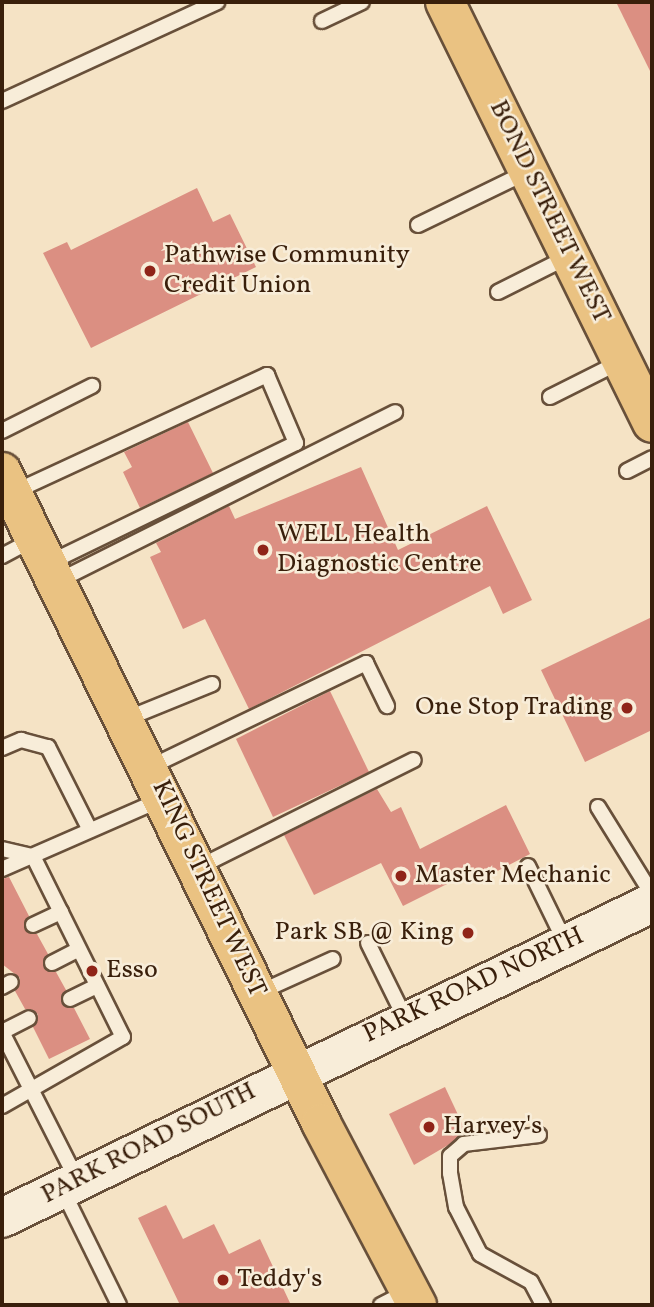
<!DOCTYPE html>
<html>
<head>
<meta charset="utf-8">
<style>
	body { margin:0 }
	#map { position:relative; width:654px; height:1307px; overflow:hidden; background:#f5e3c5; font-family:Vollkorn,serif }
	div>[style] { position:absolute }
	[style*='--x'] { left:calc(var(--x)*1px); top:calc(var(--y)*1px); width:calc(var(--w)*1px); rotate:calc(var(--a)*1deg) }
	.building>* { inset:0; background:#db8f82 }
	.roads { filter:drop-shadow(2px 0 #68503a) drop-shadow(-2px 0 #68503a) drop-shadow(0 2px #68503a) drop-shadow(0 -2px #68503a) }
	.lane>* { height:14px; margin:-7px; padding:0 7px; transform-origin:7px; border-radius:7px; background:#f8edd9 }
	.secondary>* { height:38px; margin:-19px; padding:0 19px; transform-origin:19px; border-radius:19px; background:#f8edd9 }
	.primary>* { height:38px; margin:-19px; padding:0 19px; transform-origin:19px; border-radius:19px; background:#eac282 }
	.dots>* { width:19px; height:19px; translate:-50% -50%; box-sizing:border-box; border:4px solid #f8edd9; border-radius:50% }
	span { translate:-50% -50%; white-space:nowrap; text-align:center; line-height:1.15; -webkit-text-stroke:5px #f8edd9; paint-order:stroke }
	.street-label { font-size:26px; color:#391f0b }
	.poi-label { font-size:26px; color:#391f0b }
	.left { translate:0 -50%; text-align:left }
	.right { translate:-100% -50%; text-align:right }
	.frame { position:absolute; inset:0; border:4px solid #391f0b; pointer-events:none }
</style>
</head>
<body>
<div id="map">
	<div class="building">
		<div style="clip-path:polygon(616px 2px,652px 2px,652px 75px)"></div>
		<div style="clip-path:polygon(197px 188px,213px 222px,230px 214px,256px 267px,91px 348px,43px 253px,67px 242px,71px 250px)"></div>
		<div style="clip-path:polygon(188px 422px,213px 473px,140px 508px,123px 472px,132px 467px,124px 452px)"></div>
		<div style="clip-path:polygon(361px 467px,398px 550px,487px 506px,532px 600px,503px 614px,490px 586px,249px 709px,205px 619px,183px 629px,150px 557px,161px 552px,156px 543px,229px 506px,235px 519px)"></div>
		<div style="clip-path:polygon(652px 617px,652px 730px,585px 762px,541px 670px)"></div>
		<div style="clip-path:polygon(330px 691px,369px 772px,273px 817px,236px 739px)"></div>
		<div style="clip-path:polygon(377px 789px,391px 812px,401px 807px,420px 849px,506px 805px,530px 854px,480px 880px,475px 870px,403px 906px,381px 863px,314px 895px,284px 835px)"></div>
		<div style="clip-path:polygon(9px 877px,29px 916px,25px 930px,37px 934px,48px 954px,44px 968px,56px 972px,66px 990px,62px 1004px,74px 1008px,90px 1039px,49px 1059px,33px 1027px,38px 1014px,25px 1009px,15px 991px,20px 978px,2px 964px,2px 879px)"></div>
		<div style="clip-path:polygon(445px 1087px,467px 1134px,414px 1165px,389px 1114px)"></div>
		<div style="clip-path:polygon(166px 1205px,183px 1239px,214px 1224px,229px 1254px,260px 1239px,291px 1305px,180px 1305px,138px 1218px)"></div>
	</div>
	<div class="roads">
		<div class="lane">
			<div style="--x:322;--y:21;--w:44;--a:-25.4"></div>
			<div style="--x:2;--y:101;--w:237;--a:-24.7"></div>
			<div style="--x:418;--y:225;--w:121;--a:-25.9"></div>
			<div style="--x:498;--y:292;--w:78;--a:-26.6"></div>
			<div style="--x:550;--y:397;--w:78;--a:-26.6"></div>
			<div style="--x:2;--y:431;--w:101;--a:-26.6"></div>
			<div style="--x:627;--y:471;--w:28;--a:-27"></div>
			<div style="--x:14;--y:492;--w:279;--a:-24.8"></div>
			<div style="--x:267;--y:375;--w:74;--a:66.9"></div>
			<div style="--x:296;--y:443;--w:275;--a:154.1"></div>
			<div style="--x:2;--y:556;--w:36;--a:-28"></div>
			<div style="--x:58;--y:581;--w:377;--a:-26.6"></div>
			<div style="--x:126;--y:719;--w:93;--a:-22.1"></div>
			<div style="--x:2;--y:748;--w:21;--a:-23"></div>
			<div style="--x:21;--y:740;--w:28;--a:15"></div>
			<div style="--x:48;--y:747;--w:93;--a:63.2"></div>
			<div style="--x:150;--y:767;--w:240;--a:-25.7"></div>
			<div style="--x:366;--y:663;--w:48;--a:64"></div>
			<div style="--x:598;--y:807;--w:102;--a:58.2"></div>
			<div style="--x:2;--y:849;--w:32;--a:13"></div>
			<div style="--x:33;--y:856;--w:202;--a:63.6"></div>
			<div style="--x:123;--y:1037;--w:139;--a:150.3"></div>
			<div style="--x:528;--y:866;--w:85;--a:64"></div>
			<div style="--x:197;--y:868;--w:242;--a:-26.5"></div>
			<div style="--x:2;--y:869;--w:172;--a:-23.6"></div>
			<div style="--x:33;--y:925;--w:31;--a:-25"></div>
			<div style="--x:368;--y:943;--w:84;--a:63.7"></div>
			<div style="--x:52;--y:963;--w:29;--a:-27"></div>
			<div style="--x:2;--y:987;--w:10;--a:-29"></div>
			<div style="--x:258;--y:993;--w:82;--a:-24.4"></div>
			<div style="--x:70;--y:999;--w:30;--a:-26"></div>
			<div style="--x:2;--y:1032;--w:166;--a:63.1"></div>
			<div style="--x:2;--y:1032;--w:30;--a:-27"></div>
			<div style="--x:539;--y:1135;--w:76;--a:173.2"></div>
			<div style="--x:464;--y:1144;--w:18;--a:139"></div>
			<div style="--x:450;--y:1156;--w:17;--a:90"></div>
			<div style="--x:450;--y:1173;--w:35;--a:80"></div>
			<div style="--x:456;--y:1207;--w:53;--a:62.9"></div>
			<div style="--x:480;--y:1254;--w:58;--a:28.8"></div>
			<div style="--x:531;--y:1282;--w:26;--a:62"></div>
			<div style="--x:62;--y:1189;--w:129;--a:63.8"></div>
			<div style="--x:381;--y:1305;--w:30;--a:-27"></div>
		</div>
		<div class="secondary">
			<div style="--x:2;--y:1218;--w:722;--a:-25.86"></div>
		</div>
		<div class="primary">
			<div style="--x:445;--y:2;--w:469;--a:63.8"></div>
			<div style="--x:2;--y:472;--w:725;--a:63.89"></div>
			<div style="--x:321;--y:1123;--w:206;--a:62.2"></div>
		</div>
	</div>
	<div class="dots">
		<div style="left:150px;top:271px;background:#8f2418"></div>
		<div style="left:263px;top:550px;background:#8f2418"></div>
		<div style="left:627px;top:708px;background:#8f2418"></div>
		<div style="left:401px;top:876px;background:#8f2418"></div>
		<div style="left:468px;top:933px;background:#8f2418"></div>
		<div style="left:92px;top:971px;background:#8f2418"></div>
		<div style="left:429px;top:1127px;background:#8f2418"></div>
		<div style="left:223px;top:1280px;background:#8f2418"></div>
	</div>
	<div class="street-label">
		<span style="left:549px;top:212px;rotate:64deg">BOND STREET WEST</span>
		<span style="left:208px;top:889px;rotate:65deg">KING STREET WEST</span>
		<span style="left:474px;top:986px;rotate:-25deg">PARK ROAD NORTH</span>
		<span style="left:149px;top:1144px;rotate:-27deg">PARK ROAD SOUTH</span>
	</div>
	<div class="poi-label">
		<span class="left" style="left:164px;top:271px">Pathwise Community<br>Credit Union</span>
		<span class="left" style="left:277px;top:550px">WELL Health<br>Diagnostic Centre</span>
		<span class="right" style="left:613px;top:708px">One Stop Trading</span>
		<span class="left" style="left:415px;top:876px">Master Mechanic</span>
		<span class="right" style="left:454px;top:933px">Park SB @ King</span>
		<span class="left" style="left:106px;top:971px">Esso</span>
		<span class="left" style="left:443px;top:1127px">Harvey's</span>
		<span class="left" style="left:237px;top:1280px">Teddy's</span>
	</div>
	<div class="frame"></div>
</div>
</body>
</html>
